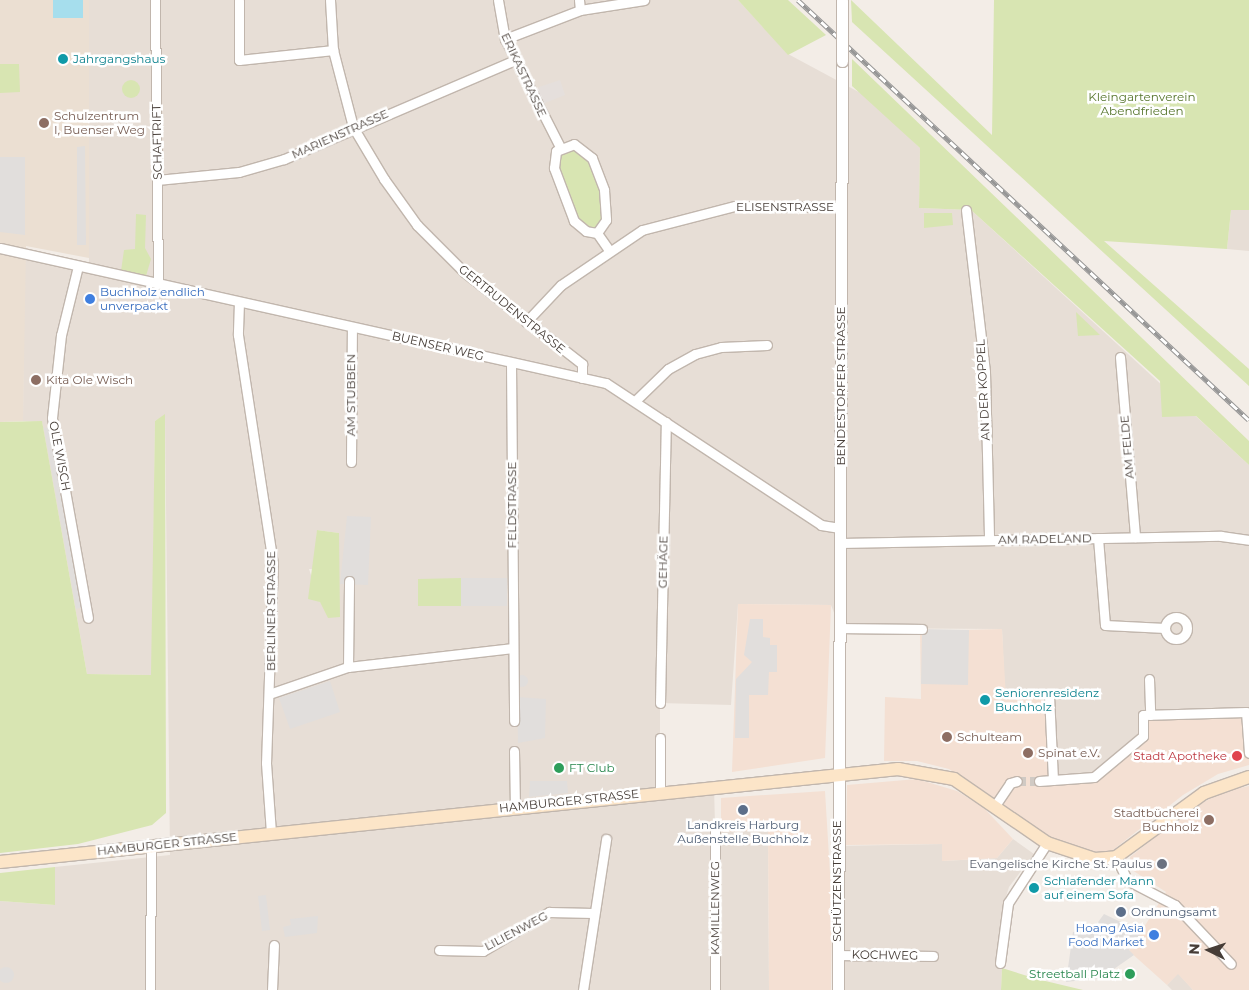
<!DOCTYPE html>
<html>
<head>
<meta charset="utf-8">
<style>
	body { margin:0 }
	#map { position:relative; width:1249px; height:990px; overflow:hidden; background:#f3ede7; font-family:Montserrat,sans-serif }
	div>[style] { position:absolute }
	[style*='--x'] { left:calc(var(--x)*1px); top:calc(var(--y)*1px); width:calc(var(--w)*1px); rotate:calc(var(--a)*1deg) }
	.residential>* { inset:0; background:#e7ded6 }
	.commercial>* { inset:0; background:#f4e0d3 }
	.industrial>* { inset:0; background:#e5dfdc }
	.education>* { inset:0; background:#ebdfd2 }
	.green>* { inset:0; background:#d8e5b2 }
	.round { border-radius:50% }
	.parking>* { inset:0; background:#e1dedc }
	.water>* { inset:0; background:#a6deed }
	.minor-tunnel>* { height:9px; margin-top:-4.5px; transform-origin:0; background:repeating-linear-gradient(90deg,#d0cac4 0 9px,transparent 0 13.5px) }
	.roads { filter:drop-shadow(1px 0 #c1b6ad) drop-shadow(-1px 0 #c1b6ad) drop-shadow(0 1px #c1b6ad) drop-shadow(0 -1px #c1b6ad) }
	.minor>* { height:9px; margin:-4.5px; padding:0 4.5px; transform-origin:4.5px; border-radius:4.5px; background:#fff }
	.minor>.ring { margin:-4.5px; padding:0; box-sizing:content-box; background:none; border:9px solid #fff; border-radius:50% }
	.tertiary>* { height:11px; margin:-5.5px; padding:0 5.5px; transform-origin:5.5px; border-radius:5.5px; background:#fff }
	.secondary>* { height:12px; margin:-6px; padding:0 6px; transform-origin:6px; border-radius:6px; background:#fce5c8 }
	.rail>* { height:4.5px; margin-top:-2.25px; transform-origin:0; background:repeating-linear-gradient(90deg,#fff 0 8px,#969696 0 16px); box-sizing:border-box; border-block:1px solid #969696 }
	.bridges { filter:drop-shadow(1px 0 #c1b6ad) drop-shadow(-1px 0 #c1b6ad) drop-shadow(0 1px #c1b6ad) drop-shadow(0 -1px #c1b6ad) }
	.tertiary-bridge>* { height:11px; margin:-5.5px; padding:0 5.5px; transform-origin:5.5px; border-radius:5.5px; background:#fff }
	.dots>* { width:14px; height:14px; translate:-50% -50%; box-sizing:border-box; border:2px solid #fff; border-radius:50% }
	span { translate:-50% -50%; white-space:nowrap; text-align:center; line-height:1.15; -webkit-text-stroke:5px #fff; paint-order:stroke }
	.culture-label { font-size:12px; color:#0d838f }
	.left { translate:0 -50%; text-align:left }
	.street-label { font-size:12px; color:#463d37 }
	.park-label { font-size:12px; color:#56752c }
	.education-label { font-size:12px; color:#785e54 }
	.right { translate:-100% -50%; text-align:right }
	.shop-label { font-size:12px; color:#366cbe }
	.health-label { font-size:12px; color:#be3a42 }
	.leisure-label { font-size:12px; color:#27864d }
	.service-label { font-size:12px; color:#4e5e75 }
	.worship-label { font-size:12px; color:#5b616d }
	.north { position:absolute; left:1184px; top:925px; width:50px; height:50px; -webkit-text-stroke:4px #fff; paint-order:stroke; rotate:274deg; font-size:14px; font-weight:700; line-height:20px; text-align:center; color:#463d37 }
	.north::after { content:''; display:block; margin:auto; width:18px; height:22px; background:#463d37; clip-path:polygon(50% 0,100% 100%,50% 72%,0 100%) }
</style>
</head>
<body>
<div id="map">
	<div class="residential">
		<div style="clip-path:polygon(evenodd,89px 0,738px 0,788px 54px,868px 97px,920px 148px,919px 208px,971px 210px,1249px 465px,1249px 711px,1143px 736px,1094px 777px,1053px 780px,1049px 695px,1005px 698px,1002px 629px,840px 628px,831px 605px,738px 604px,731px 705px,660px 703px,660px 791px,714px 785px,715px 826px,721px 832px,768px 829px,769px 990px,0 990px,0 901px,54px 905px,55px 867px,170px 855px,165px 415px,155px 421px,152px 675px,87px 674px,42px 422px,23px 421px,24px 254px,89px 268px,89px 0,317px 530px,339px 533px,339px 617px,320px 602px,309px 569px,315px 569px,317px 530px)"></div>
		<div style="clip-path:polygon(1231px 210px,1249px 210px,1249px 251px,1227px 249px)"></div>
		<div style="clip-path:polygon(1013px 839px,1034px 854px,1009px 887px,1003px 906px,996px 967px,1002px 968px,1001px 990px,838px 990px,837px 846px,943px 844px,943px 861px,997px 858px)"></div>
		<div style="clip-path:polygon(1178px 973px,1193px 990px,1172px 990px,1167px 985px)"></div>
	</div>
	<div class="commercial">
		<div style="clip-path:polygon(738px 604px,831px 605px,825px 758px,732px 772px)"></div>
		<div style="clip-path:polygon(1002px 629px,1006px 698px,1049px 695px,1053px 780px,1094px 777px,1143px 736px,1143px 715px,1249px 711px,1249px 765px,1218px 774px,1183px 795px,1113px 850px,1095px 854px,1049px 838px,949px 769px,917px 761px,884px 761px,885px 697px,921px 699px,920px 631px)"></div>
		<div style="clip-path:polygon(917px 779px,957px 791px,983px 807px,1013px 839px,997px 858px,942px 861px,942px 844px,846px 845px,847px 785px)"></div>
		<div style="clip-path:polygon(1249px 786px,1249px 990px,1193px 990px,1178px 974px,1167px 985px,1129px 951px,1166px 892px,1132px 870px,1130px 857px,1190px 809px,1225px 791px)"></div>
		<div style="clip-path:polygon(825px 791px,832px 906px,831px 990px,769px 990px,768px 830px,721px 832px,721px 798px)"></div>
	</div>
	<div class="industrial">
		<div style="clip-path:polygon(560px 80px,565px 95px,540px 105px,536px 92px,539px 87px)"></div>
	</div>
	<div class="education">
		<div style="clip-path:polygon(0 0,89px 0,89px 258px,26px 246px,23px 421px,0 422px)"></div>
	</div>
	<div class="green">
		<div style="clip-path:polygon(738px 0,788px 0,826px 35px,788px 55px)"></div>
		<div style="clip-path:polygon(851px 0,992px 135px,994px 0,1249px 0,1249px 210px,1231px 210px,1227px 249px,1104px 241px,1249px 369px,1249px 386px,852px 22px)"></div>
		<div style="clip-path:polygon(852px 59px,1249px 441px,1249px 465px,1196px 416px,1162px 417px,1160px 381px,971px 210px,919px 208px,920px 148px,852px 86px)"></div>
		<div style="clip-path:polygon(0 64px,19px 64px,20px 92px,0 93px)"></div>
		<div class="round" style="left:122px;top:80px;width:18px;height:18px"></div>
		<div style="clip-path:polygon(580px 146px,604px 190px,602px 228px,586px 231px,561px 193px,556px 151px)"></div>
		<div style="clip-path:polygon(924px 213px,952px 213px,953px 225px,924px 228px)"></div>
		<div style="clip-path:polygon(136px 214px,146px 215px,145px 248px,151px 259px,146px 276px,121px 271px,124px 250px,135px 249px)"></div>
		<div style="clip-path:polygon(1076px 312px,1100px 335px,1078px 336px)"></div>
		<div style="clip-path:polygon(165px 414px,166px 813px,152px 825px,78px 844px,0 853px,0 422px,42px 421px,87px 674px,151px 675px,155px 421px)"></div>
		<div style="clip-path:polygon(317px 530px,339px 533px,340px 617px,328px 618px,320px 602px,308px 599px)"></div>
		<div style="clip-path:polygon(461px 578px,461px 606px,418px 606px,418px 579px)"></div>
		<div style="clip-path:polygon(55px 867px,55px 905px,0 901px,0 873px)"></div>
		<div style="clip-path:polygon(1002px 968px,1037px 979px,1083px 990px,1001px 990px)"></div>
	</div>
	<div class="parking">
		<div style="clip-path:polygon(85px 146px,86px 245px,77px 245px,77px 147px)"></div>
		<div style="clip-path:polygon(0 157px,25px 157px,25px 235px,0 232px)"></div>
		<div style="clip-path:polygon(52px 427px,83px 607px,76px 609px,44px 428px)"></div>
		<div style="clip-path:polygon(347px 516px,371px 517px,368px 585px,340px 584px)"></div>
		<div style="clip-path:polygon(461px 578px,507px 578px,507px 606px,461px 606px)"></div>
		<div style="clip-path:polygon(750px 619px,763px 619px,763px 637px,770px 638px,770px 645px,777px 645px,777px 672px,769px 672px,768px 695px,749px 695px,749px 738px,735px 738px,736px 679px,752px 662px,744px 655px)"></div>
		<div style="clip-path:polygon(922px 629px,969px 630px,968px 685px,921px 684px)"></div>
		<div class="round" style="left:516px;top:675px;width:12px;height:12px"></div>
		<div style="clip-path:polygon(330px 681px,340px 712px,290px 729px,279px 698px)"></div>
		<div style="clip-path:polygon(517px 697px,546px 699px,545px 738px,518px 743px)"></div>
		<div style="clip-path:polygon(530px 781px,567px 781px,568px 793px,529px 797px)"></div>
		<div style="clip-path:polygon(266px 895px,270px 930px,262px 931px,258px 896px)"></div>
		<div style="clip-path:polygon(1104px 914px,1142px 932px,1129px 950px,1134px 955px,1101px 978px,1066px 982px,1073px 932px,1093px 929px)"></div>
		<div style="clip-path:polygon(318px 916px,317px 933px,285px 937px,283px 927px,291px 925px,290px 919px)"></div>
		<div class="round" style="left:-2px;top:967px;width:16px;height:16px"></div>
	</div>
	<div class="water">
		<div style="clip-path:polygon(53px 0,83px 0,83px 18px,53px 18px)"></div>
	</div>
	<div class="minor-tunnel">
		<div style="--x:1017;--y:781;--w:22;--a:0"></div>
	</div>
	<div class="roads">
		<div class="minor">
			<div style="--x:155;--y:0;--w:284;--a:89.4"></div>
			<div style="--x:239;--y:0;--w:60;--a:90"></div>
			<div style="--x:239;--y:60;--w:95;--a:-6.1"></div>
			<div style="--x:330;--y:0;--w:50;--a:86.6"></div>
			<div style="--x:333;--y:50;--w:80;--a:75.4"></div>
			<div style="--x:353;--y:127;--w:61;--a:59.2"></div>
			<div style="--x:384;--y:179;--w:57;--a:54.3"></div>
			<div style="--x:417;--y:225;--w:66;--a:45"></div>
			<div style="--x:464;--y:272;--w:150;--a:37.9"></div>
			<div style="--x:582;--y:364;--w:14;--a:90"></div>
			<div style="--x:498;--y:0;--w:40;--a:80"></div>
			<div style="--x:505;--y:39;--w:121;--a:63"></div>
			<div style="--x:579;--y:0;--w:10;--a:84"></div>
			<div style="--x:505;--y:39;--w:80;--a:-21.1"></div>
			<div style="--x:580;--y:10;--w:65;--a:-8.9"></div>
			<div style="--x:574;--y:144;--w:23;--a:38"></div>
			<div style="--x:592;--y:158;--w:34;--a:69"></div>
			<div style="--x:604;--y:190;--w:30;--a:86"></div>
			<div style="--x:606;--y:220;--w:16;--a:125"></div>
			<div style="--x:597;--y:233;--w:11;--a:-170"></div>
			<div style="--x:586;--y:231;--w:16;--a:-140"></div>
			<div style="--x:574;--y:221;--w:57;--a:-110.7"></div>
			<div style="--x:554;--y:168;--w:17;--a:-83"></div>
			<div style="--x:556;--y:151;--w:19;--a:-21"></div>
			<div style="--x:157;--y:180;--w:82;--a:-5.6"></div>
			<div style="--x:239;--y:172;--w:47;--a:-16.1"></div>
			<div style="--x:284;--y:159;--w:251;--a:-23.2"></div>
			<div style="--x:966;--y:210;--w:163;--a:83.3"></div>
			<div style="--x:985;--y:372;--w:168;--a:88.6"></div>
			<div style="--x:597;--y:233;--w:19;--a:55"></div>
			<div style="--x:0;--y:248;--w:621;--a:12.56"></div>
			<div style="--x:606;--y:383;--w:258;--a:33.4"></div>
			<div style="--x:821;--y:525;--w:19;--a:9"></div>
			<div style="--x:78;--y:266;--w:71;--a:103.8"></div>
			<div style="--x:61;--y:335;--w:83;--a:96.2"></div>
			<div style="--x:52;--y:418;--w:203;--a:79.8"></div>
			<div style="--x:239;--y:302;--w:33;--a:92"></div>
			<div style="--x:238;--y:335;--w:231;--a:81.3"></div>
			<div style="--x:273;--y:563;--w:200;--a:92"></div>
			<div style="--x:266;--y:763;--w:70;--a:85.9"></div>
			<div style="--x:526;--y:322;--w:51;--a:-46.6"></div>
			<div style="--x:561;--y:285;--w:98;--a:-34.2"></div>
			<div style="--x:642;--y:230;--w:96;--a:-14.5"></div>
			<div style="--x:735;--y:206;--w:107;--a:0.5"></div>
			<div style="--x:1120;--y:357;--w:181;--a:85.2"></div>
			<div style="--x:511;--y:363;--w:358;--a:89.5"></div>
			<div style="--x:635;--y:401;--w:46;--a:-44.1"></div>
			<div style="--x:668;--y:369;--w:31;--a:-29"></div>
			<div style="--x:695;--y:354;--w:27;--a:-15"></div>
			<div style="--x:721;--y:347;--w:46;--a:-2.5"></div>
			<div style="--x:351;--y:462;--w:135;--a:-89.6"></div>
			<div style="--x:1098;--y:538;--w:87;--a:85.4"></div>
			<div style="--x:1105;--y:625;--w:60;--a:2.9"></div>
			<div style="--x:840;--y:543;--w:381;--a:-1.1"></div>
			<div style="--x:1221;--y:536;--w:28;--a:8"></div>
			<div class="ring" style="left:1165px;top:617px;width:13px;height:13px"></div>
			<div style="--x:840;--y:628;--w:82;--a:0.7"></div>
			<div style="--x:348;--y:667;--w:86;--a:-89.3"></div>
			<div style="--x:1149;--y:679;--w:36;--a:88"></div>
			<div style="--x:269;--y:694;--w:83;--a:-18.9"></div>
			<div style="--x:348;--y:667;--w:166;--a:-6.6"></div>
			<div style="--x:1049;--y:695;--w:85;--a:87.3"></div>
			<div style="--x:660;--y:703;--w:281;--a:-88.8"></div>
			<div style="--x:660;--y:738;--w:53;--a:90"></div>
			<div style="--x:514;--y:751;--w:56;--a:89"></div>
			<div style="--x:1039;--y:781;--w:55;--a:-4.2"></div>
			<div style="--x:1094;--y:777;--w:64;--a:-39.9"></div>
			<div style="--x:1143;--y:736;--w:21;--a:-90"></div>
			<div style="--x:1143;--y:715;--w:103;--a:-1.7"></div>
			<div style="--x:1246;--y:712;--w:41;--a:85.8"></div>
			<div style="--x:994;--y:807;--w:29;--a:-56"></div>
			<div style="--x:1010;--y:783;--w:7;--a:-16"></div>
			<div style="--x:1116;--y:857;--w:25;--a:64"></div>
			<div style="--x:1127;--y:880;--w:54;--a:27.5"></div>
			<div style="--x:1175;--y:905;--w:81;--a:46.5"></div>
			<div style="--x:439;--y:950;--w:44;--a:1.3"></div>
			<div style="--x:483;--y:951;--w:77;--a:-30.6"></div>
			<div style="--x:549;--y:912;--w:44;--a:1.3"></div>
			<div style="--x:837;--y:955;--w:96;--a:0.6"></div>
			<div style="--x:1000;--y:963;--w:61;--a:-82.4"></div>
			<div style="--x:1008;--y:903;--w:72;--a:-57"></div>
			<div style="--x:150;--y:990;--w:144;--a:-89.6"></div>
			<div style="--x:272;--y:990;--w:45;--a:-87.5"></div>
			<div style="--x:583;--y:990;--w:153;--a:-81.3"></div>
			<div style="--x:715;--y:990;--w:163;--a:-90"></div>
		</div>
		<div class="tertiary">
			<div style="--x:838;--y:990;--w:929;--a:-89.75"></div>
		</div>
		<div class="secondary">
			<div style="--x:0;--y:862;--w:903;--a:-5.91"></div>
			<div style="--x:898;--y:769;--w:57;--a:10.1"></div>
			<div style="--x:954;--y:779;--w:113;--a:34.5"></div>
			<div style="--x:1047;--y:843;--w:51;--a:18.4"></div>
			<div style="--x:1095;--y:859;--w:21;--a:-5"></div>
			<div style="--x:1116;--y:857;--w:109;--a:-36"></div>
			<div style="--x:1204;--y:793;--w:48;--a:-19.6"></div>
		</div>
	</div>
	<div class="rail">
		<div style="--x:798;--y:0;--w:616;--a:42.96"></div>
	</div>
	<div class="bridges">
		<div class="tertiary-bridge">
			<div style="--x:842;--y:61;--w:61;--a:-90"></div>
		</div>
	</div>
	<div class="dots">
		<div style="left:63px;top:59px;background:#0f9aa8"></div>
		<div style="left:44px;top:123px;background:#8d6e63"></div>
		<div style="left:90px;top:299px;background:#3f7fe0"></div>
		<div style="left:36px;top:380px;background:#8d6e63"></div>
		<div style="left:985px;top:700px;background:#0f9aa8"></div>
		<div style="left:947px;top:737px;background:#8d6e63"></div>
		<div style="left:1028px;top:753px;background:#8d6e63"></div>
		<div style="left:1237px;top:756px;background:#e0444e"></div>
		<div style="left:559px;top:768px;background:#2e9e5b"></div>
		<div style="left:743px;top:810px;background:#5c6f8a"></div>
		<div style="left:1209px;top:820px;background:#8d6e63"></div>
		<div style="left:1162px;top:864px;background:#6b7280"></div>
		<div style="left:1034px;top:888px;background:#0f9aa8"></div>
		<div style="left:1121px;top:912px;background:#5c6f8a"></div>
		<div style="left:1154px;top:935px;background:#3f7fe0"></div>
		<div style="left:1130px;top:974px;background:#2e9e5b"></div>
	</div>
	<div class="culture-label">
		<span class="left" style="left:73px;top:59px">Jahrgangshaus</span>
		<span class="left" style="left:995px;top:700px">Seniorenresidenz<br>Buchholz</span>
		<span class="left" style="left:1044px;top:888px">Schlafender Mann<br>auf einem Sofa</span>
	</div>
	<div class="street-label">
		<span style="left:524px;top:75px;rotate:65deg">ERIKASTRASSE</span>
		<span style="left:340px;top:134px;rotate:-24deg">MARIENSTRASSE</span>
		<span style="left:157px;top:142px;rotate:-91deg">SCHAFTRIFT</span>
		<span style="left:785px;top:207px">ELISENSTRASSE</span>
		<span style="left:512px;top:309px;rotate:39deg">GERTRUDENSTRASSE</span>
		<span style="left:438px;top:346px;rotate:13deg">BUENSER WEG</span>
		<span style="left:841px;top:386px;rotate:-90deg">BENDESTORFER STRASSE</span>
		<span style="left:983px;top:390px;rotate:-93deg">AN DER KOPPEL</span>
		<span style="left:351px;top:395px;rotate:-90deg">AM STUBBEN</span>
		<span style="left:1127px;top:447px;rotate:-95deg">AM FELDE</span>
		<span style="left:60px;top:456px;rotate:79deg">OLE WISCH</span>
		<span style="left:512px;top:505px;rotate:-90deg">FELDSTRASSE</span>
		<span style="left:1045px;top:539px;rotate:-1deg">AM RADELAND</span>
		<span style="left:663px;top:562px;rotate:-89deg">GEHÄGE</span>
		<span style="left:271px;top:611px;rotate:-90deg">BERLINER STRASSE</span>
		<span style="left:569px;top:801px;rotate:-6deg">HAMBURGER STRASSE</span>
		<span style="left:167px;top:844px;rotate:-6deg">HAMBURGER STRASSE</span>
		<span style="left:837px;top:881px;rotate:-90deg">SCHÜTZENSTRASSE</span>
		<span style="left:715px;top:908px;rotate:-90deg">KAMILLENWEG</span>
		<span style="left:516px;top:931px;rotate:-28deg">LILIENWEG</span>
		<span style="left:885px;top:955px;rotate:1deg">KOCHWEG</span>
	</div>
	<div class="park-label">
		<span style="left:1142px;top:104px">Kleingartenverein<br>Abendfrieden</span>
	</div>
	<div class="education-label">
		<span class="left" style="left:54px;top:123px">Schulzentrum<br>I, Buenser Weg</span>
		<span class="left" style="left:46px;top:380px">Kita Ole Wisch</span>
		<span class="left" style="left:957px;top:737px">Schulteam</span>
		<span class="left" style="left:1038px;top:753px">Spinat e.V.</span>
		<span class="right" style="left:1199px;top:820px">Stadtbücherei<br>Buchholz</span>
	</div>
	<div class="shop-label">
		<span class="left" style="left:100px;top:299px">Buchholz endlich<br>unverpackt</span>
		<span class="right" style="left:1144px;top:935px">Hoang Asia<br>Food Market</span>
	</div>
	<div class="health-label">
		<span class="right" style="left:1227px;top:756px">Stadt Apotheke</span>
	</div>
	<div class="leisure-label">
		<span class="left" style="left:569px;top:768px">FT Club</span>
		<span class="right" style="left:1120px;top:974px">Streetball Platz</span>
	</div>
	<div class="service-label">
		<span style="left:743px;top:832px">Landkreis Harburg<br>Außenstelle Buchholz</span>
		<span class="left" style="left:1131px;top:912px">Ordnungsamt</span>
	</div>
	<div class="worship-label">
		<span class="right" style="left:1152px;top:864px">Evangelische Kirche St. Paulus</span>
	</div>
	<div class="north">N</div>
</div>
</body>
</html>
